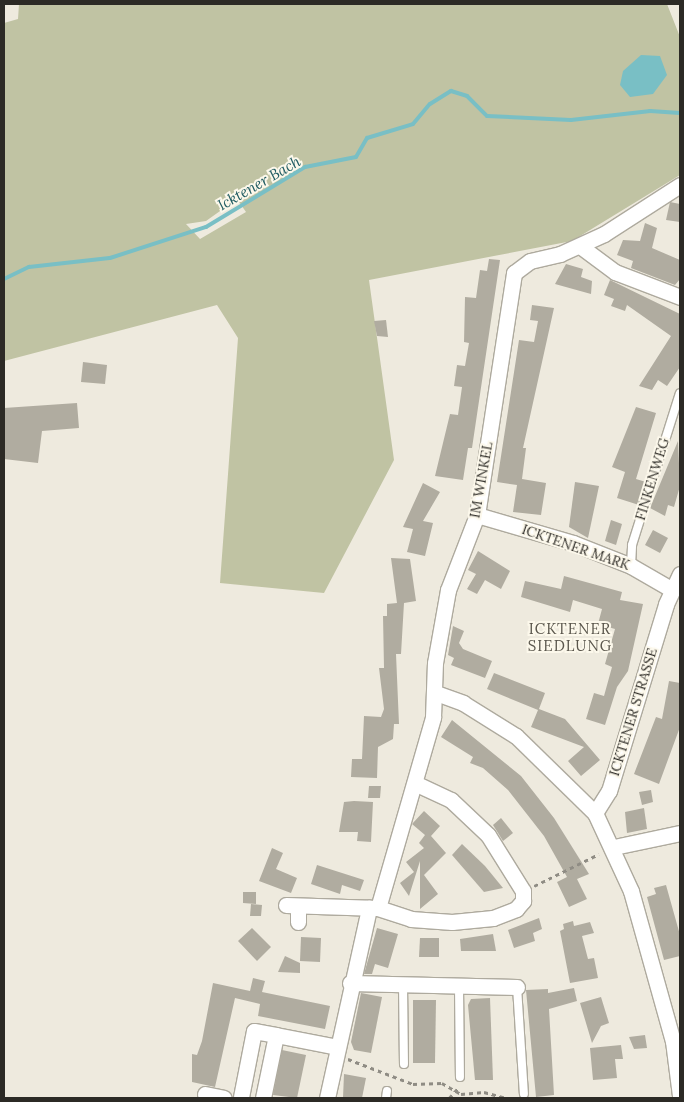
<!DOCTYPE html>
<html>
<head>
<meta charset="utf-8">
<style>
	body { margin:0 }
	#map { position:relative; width:684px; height:1102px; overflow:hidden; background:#eeeade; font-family:Lora,serif }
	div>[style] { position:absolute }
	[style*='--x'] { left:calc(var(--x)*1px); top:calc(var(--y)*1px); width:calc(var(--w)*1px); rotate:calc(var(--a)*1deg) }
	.green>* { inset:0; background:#c0c3a3 }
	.water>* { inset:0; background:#79bfc5 }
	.stream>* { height:4px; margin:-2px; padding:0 2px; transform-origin:2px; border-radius:2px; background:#79bfc5 }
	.building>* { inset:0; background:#b0aca0 }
	.path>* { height:2.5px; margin-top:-1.25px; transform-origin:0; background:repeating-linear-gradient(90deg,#8f8c84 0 4px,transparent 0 8px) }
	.roads { filter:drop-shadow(1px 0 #aeaa9e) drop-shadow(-1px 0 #aeaa9e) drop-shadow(0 1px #aeaa9e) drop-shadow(0 -1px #aeaa9e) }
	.lane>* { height:8px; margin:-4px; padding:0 4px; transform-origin:4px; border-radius:4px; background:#fff }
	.street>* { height:15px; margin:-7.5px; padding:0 7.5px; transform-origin:7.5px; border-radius:7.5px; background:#fff }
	span { translate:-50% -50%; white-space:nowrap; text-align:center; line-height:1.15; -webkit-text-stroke:4px #fcf8eb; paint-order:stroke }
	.street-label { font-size:14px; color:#2c2a25 }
	.water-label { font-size:15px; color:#225d63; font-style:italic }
	.neighbourhood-label { font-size:15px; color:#5a564c; letter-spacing:1px }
	.frame { position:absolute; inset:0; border:5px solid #2c2a25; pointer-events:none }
</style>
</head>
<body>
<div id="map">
	<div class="green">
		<div style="clip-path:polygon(evenodd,19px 4px,667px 4px,680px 37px,680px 175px,572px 241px,369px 280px,394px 460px,324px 593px,220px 583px,238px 338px,217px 305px,4px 361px,4px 23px,18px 19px,19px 4px,237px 199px,246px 212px,200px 239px,186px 224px,206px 221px,237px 199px)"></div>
	</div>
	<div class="water">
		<div style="clip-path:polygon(641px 55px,660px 56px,667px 75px,653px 94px,630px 97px,620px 85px,623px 71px)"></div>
	</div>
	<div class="stream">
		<div style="--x:4;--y:279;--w:28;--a:-26"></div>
		<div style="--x:29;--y:267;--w:81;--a:-6.3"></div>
		<div style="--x:110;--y:258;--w:101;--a:-17.9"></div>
		<div style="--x:206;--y:227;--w:116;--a:-31.2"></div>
		<div style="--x:305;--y:167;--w:52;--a:-11.1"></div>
		<div style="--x:356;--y:157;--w:22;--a:-60"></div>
		<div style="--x:367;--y:138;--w:48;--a:-16.9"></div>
		<div style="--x:413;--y:124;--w:26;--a:-50"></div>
		<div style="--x:430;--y:104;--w:25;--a:-32"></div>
		<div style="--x:451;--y:91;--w:17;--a:17"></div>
		<div style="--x:467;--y:96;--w:28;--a:45"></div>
		<div style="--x:487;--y:116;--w:84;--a:2.7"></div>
		<div style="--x:571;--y:120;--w:80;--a:-6.5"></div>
		<div style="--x:650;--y:111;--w:30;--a:4"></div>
	</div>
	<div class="building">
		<div style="clip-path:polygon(670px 202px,680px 204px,680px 222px,666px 220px)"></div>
		<div style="clip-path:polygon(645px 223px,657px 228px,652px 248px,680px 260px,680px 279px,675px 285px,631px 268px,633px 261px,617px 255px,623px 240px,640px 241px)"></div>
		<div style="clip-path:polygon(489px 259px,500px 260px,472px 448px,468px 448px,463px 480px,435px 476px,450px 414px,458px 415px,462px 387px,454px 386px,457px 365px,465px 366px,469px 343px,464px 342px,465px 297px,476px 298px,480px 270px,487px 271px)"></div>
		<div style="clip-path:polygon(566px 264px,583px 269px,581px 277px,592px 281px,591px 294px,555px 284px)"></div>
		<div style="clip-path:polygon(610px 280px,680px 314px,680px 367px,667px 386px,658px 380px,652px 390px,639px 386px,671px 336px,627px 305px,625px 311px,611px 306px,614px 299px,604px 295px)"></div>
		<div style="clip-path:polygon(532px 305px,554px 308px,523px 448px,526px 448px,522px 479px,546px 483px,541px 515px,513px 512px,517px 485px,497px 482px,519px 340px,534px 342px,538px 321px,530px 320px)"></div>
		<div style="clip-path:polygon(386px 320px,388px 337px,377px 336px,374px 321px)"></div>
		<div style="clip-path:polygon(83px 362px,107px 365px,105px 384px,81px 382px)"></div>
		<div style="clip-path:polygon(77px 403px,79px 428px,42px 431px,38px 463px,4px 459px,4px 408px)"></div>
		<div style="clip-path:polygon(636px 407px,656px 413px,636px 479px,646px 482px,639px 505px,617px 498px,625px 472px,612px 467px)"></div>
		<div style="clip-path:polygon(678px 441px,680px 486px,674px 507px,668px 505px,665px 516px,650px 508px)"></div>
		<div style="clip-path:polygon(575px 482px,599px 486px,588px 538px,569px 527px)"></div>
		<div style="clip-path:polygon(423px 483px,440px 492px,423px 521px,433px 523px,425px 556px,407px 552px,413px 529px,403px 527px)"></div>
		<div style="clip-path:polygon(611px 520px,622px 524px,616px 545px,605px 541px)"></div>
		<div style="clip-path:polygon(653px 530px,668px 538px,660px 553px,645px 545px)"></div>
		<div style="clip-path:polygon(478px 551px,510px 571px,501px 589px,485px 580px,477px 594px,467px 589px,476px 574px,468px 570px)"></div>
		<div style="clip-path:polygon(391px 558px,410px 559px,416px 601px,404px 603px,401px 654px,396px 654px,399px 724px,394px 724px,393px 739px,378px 747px,377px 778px,351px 777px,352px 759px,362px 759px,364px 716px,381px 717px,384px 709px,379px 668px,384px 668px,383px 616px,387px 616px,387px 604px,397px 603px)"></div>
		<div style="clip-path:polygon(564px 576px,622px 592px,620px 600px,643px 604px,628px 671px,617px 687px,605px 725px,586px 719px,594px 693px,604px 696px,612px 667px,605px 664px,615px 629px,598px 624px,602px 609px,573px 600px,570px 612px,521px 597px,525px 581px,561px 589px)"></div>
		<div style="clip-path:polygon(453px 626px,464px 631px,459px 643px,463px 649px,492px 661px,485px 678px,451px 665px,454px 658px,448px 655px)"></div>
		<div style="clip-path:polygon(494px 673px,545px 693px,539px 709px,565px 719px,600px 760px,581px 776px,568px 761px,584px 747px,531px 727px,538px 710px,487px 689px)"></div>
		<div style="clip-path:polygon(669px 681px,680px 683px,680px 727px,659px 784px,634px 774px,656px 717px,662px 719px)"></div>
		<div style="clip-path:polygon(452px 720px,521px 776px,554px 818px,589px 874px,577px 879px,587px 899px,569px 907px,557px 882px,567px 877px,544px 836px,508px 790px,483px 768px,470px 763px,473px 757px,441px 737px)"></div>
		<div style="clip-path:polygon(369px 786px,381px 786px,380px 798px,368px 798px)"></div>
		<div style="clip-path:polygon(651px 790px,653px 802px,642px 805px,639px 792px)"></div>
		<div style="clip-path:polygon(354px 801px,373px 802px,371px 842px,357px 841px,358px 832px,339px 832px,344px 802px)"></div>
		<div style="clip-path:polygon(644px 808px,647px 829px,627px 833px,625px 812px)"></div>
		<div style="clip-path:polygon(424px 811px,440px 826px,431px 836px,446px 853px,424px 875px,438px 894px,420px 909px,420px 861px,409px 896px,400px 883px,414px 872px,406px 862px,424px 848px,419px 843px,425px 835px,412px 824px)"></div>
		<div style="clip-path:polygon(501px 818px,513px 833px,503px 841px,493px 825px)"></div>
		<div style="clip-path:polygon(462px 844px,485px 866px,503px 888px,484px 892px,452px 855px)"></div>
		<div style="clip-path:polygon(272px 848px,283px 853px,276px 869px,297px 878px,291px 893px,259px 881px)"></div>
		<div style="clip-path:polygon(317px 865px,364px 880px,360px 891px,342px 885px,340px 894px,311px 884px)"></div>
		<div style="clip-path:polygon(666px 885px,680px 935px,680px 956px,664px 960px,647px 897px,656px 894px,654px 888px)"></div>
		<div style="clip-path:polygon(243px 892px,256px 892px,256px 904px,243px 903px)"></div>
		<div style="clip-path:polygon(251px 904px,262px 905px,261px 916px,250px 916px)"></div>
		<div style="clip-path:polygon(539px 918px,542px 929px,533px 933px,535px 941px,514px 948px,508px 930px)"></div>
		<div style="clip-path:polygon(573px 921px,574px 926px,590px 922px,594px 933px,582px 936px,588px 959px,594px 958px,598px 978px,570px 983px,560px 931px,564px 929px,563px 924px)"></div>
		<div style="clip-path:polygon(252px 928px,271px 947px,257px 961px,238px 941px)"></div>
		<div style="clip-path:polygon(377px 928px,398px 934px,388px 968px,375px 964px,372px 974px,364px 974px)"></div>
		<div style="clip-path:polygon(493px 934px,496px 951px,461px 951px,460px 939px)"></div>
		<div style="clip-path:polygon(301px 937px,321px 938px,320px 962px,300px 961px)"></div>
		<div style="clip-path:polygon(420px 938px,439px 938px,439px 957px,419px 957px)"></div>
		<div style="clip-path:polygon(285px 956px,300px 963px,300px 973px,278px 972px)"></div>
		<div style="clip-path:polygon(253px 978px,265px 981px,262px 992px,330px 1006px,325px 1029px,258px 1016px,260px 1004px,235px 998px,215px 1087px,192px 1082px,192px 1054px,197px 1055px,202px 1041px,213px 983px,250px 991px)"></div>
		<div style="clip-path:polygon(574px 988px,577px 1001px,549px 1009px,554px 1095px,536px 1097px,526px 990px,548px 989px,548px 993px)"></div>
		<div style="clip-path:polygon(361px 993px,382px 997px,371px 1053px,354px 1050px,351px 1042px)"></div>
		<div style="clip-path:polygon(601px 997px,609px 1023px,601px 1026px,592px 1043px,580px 1003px)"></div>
		<div style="clip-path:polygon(490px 998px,493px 1080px,475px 1080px,468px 1005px,471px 999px)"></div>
		<div style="clip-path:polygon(413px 1000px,436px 1000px,435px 1063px,413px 1063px)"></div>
		<div style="clip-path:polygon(645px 1035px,647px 1048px,634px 1049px,629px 1037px)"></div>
		<div style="clip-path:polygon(621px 1045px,623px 1059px,615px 1059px,617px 1078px,593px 1080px,590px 1048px)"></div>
		<div style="clip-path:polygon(282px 1050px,306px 1055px,297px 1098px,273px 1095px)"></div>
		<div style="clip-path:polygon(344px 1074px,366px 1078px,362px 1098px,343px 1098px)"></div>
	</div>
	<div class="path">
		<div style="--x:534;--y:886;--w:72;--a:-26.2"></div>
		<div style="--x:348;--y:1059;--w:70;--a:21"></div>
		<div style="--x:413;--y:1084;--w:29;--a:-2"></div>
		<div style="--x:442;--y:1083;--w:22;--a:30"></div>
		<div style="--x:461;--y:1094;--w:23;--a:-5"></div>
		<div style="--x:484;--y:1092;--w:24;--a:15"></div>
		<div style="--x:449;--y:1098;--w:15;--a:-48"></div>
	</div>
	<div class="roads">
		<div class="lane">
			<div style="--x:631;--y:566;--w:21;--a:-87"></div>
			<div style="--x:632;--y:545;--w:159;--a:-72.5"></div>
			<div style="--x:403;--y:984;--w:80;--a:89.3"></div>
			<div style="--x:459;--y:986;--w:91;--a:89.4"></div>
			<div style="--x:517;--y:987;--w:107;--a:86.3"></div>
			<div style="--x:386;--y:1098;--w:7;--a:-82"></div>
		</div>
		<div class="street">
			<div style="--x:580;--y:246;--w:44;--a:36.6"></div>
			<div style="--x:615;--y:272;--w:70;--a:21"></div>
			<div style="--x:477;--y:515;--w:100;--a:16.3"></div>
			<div style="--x:573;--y:543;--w:62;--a:21.6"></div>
			<div style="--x:631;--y:566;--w:46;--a:29.9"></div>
			<div style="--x:436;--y:693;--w:29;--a:20"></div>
			<div style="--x:463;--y:703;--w:62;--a:31.9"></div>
			<div style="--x:516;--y:736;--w:110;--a:44.3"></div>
			<div style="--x:595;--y:813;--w:86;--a:65.2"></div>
			<div style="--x:631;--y:891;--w:156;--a:74.4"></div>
			<div style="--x:673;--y:1041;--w:55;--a:82.7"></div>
			<div style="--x:595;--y:813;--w:26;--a:-58"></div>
			<div style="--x:609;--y:791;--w:195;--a:-73"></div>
			<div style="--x:666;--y:604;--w:33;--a:-65"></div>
			<div style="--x:614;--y:847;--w:67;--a:-12"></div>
			<div style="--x:286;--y:905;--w:92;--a:1.9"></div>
			<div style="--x:378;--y:908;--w:35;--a:18"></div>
			<div style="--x:411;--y:919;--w:41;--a:4.2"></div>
			<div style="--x:452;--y:922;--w:41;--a:-5.6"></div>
			<div style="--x:493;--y:918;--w:25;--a:-21"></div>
			<div style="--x:516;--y:909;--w:11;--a:-49"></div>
			<div style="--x:523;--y:901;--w:10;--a:-90"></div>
			<div style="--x:523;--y:891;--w:66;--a:-122"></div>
			<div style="--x:488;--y:835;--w:51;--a:-136.6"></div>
			<div style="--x:451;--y:800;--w:40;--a:-155"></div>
			<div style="--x:378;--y:908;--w:199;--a:-73.9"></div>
			<div style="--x:433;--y:717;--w:54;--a:-87.9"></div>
			<div style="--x:435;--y:663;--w:74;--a:-79.9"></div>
			<div style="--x:448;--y:590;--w:80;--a:-68.9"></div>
			<div style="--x:477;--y:515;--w:245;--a:-81.3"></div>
			<div style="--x:514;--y:273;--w:20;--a:-37"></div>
			<div style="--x:530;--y:261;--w:31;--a:-13"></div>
			<div style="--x:560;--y:254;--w:48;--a:-24.4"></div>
			<div style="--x:604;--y:234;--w:90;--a:-32.8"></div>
			<div style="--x:298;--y:922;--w:16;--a:-90"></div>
			<div style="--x:350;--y:983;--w:167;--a:1.4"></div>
			<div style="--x:205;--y:1094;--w:19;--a:12"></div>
			<div style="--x:241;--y:1097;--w:67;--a:-78.9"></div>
			<div style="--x:254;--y:1031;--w:22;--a:10"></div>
			<div style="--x:263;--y:1098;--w:64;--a:-78.3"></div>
			<div style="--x:276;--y:1035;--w:62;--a:11.1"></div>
			<div style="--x:327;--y:1098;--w:195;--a:-77.5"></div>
		</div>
	</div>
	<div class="street-label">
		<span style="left:652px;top:479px;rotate:-73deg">FINKENWEG</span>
		<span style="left:481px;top:480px;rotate:-80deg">IM WINKEL</span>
		<span style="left:576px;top:547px;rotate:19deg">ICKTENER MARK</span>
		<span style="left:633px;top:712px;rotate:-73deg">ICKTENER STRASSE</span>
	</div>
	<div class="water-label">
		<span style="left:259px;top:183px;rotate:-30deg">Icktener Bach</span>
	</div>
	<div class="neighbourhood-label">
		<span style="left:570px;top:637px">ICKTENER<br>SIEDLUNG</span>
	</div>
	<div class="frame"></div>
</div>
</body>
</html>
